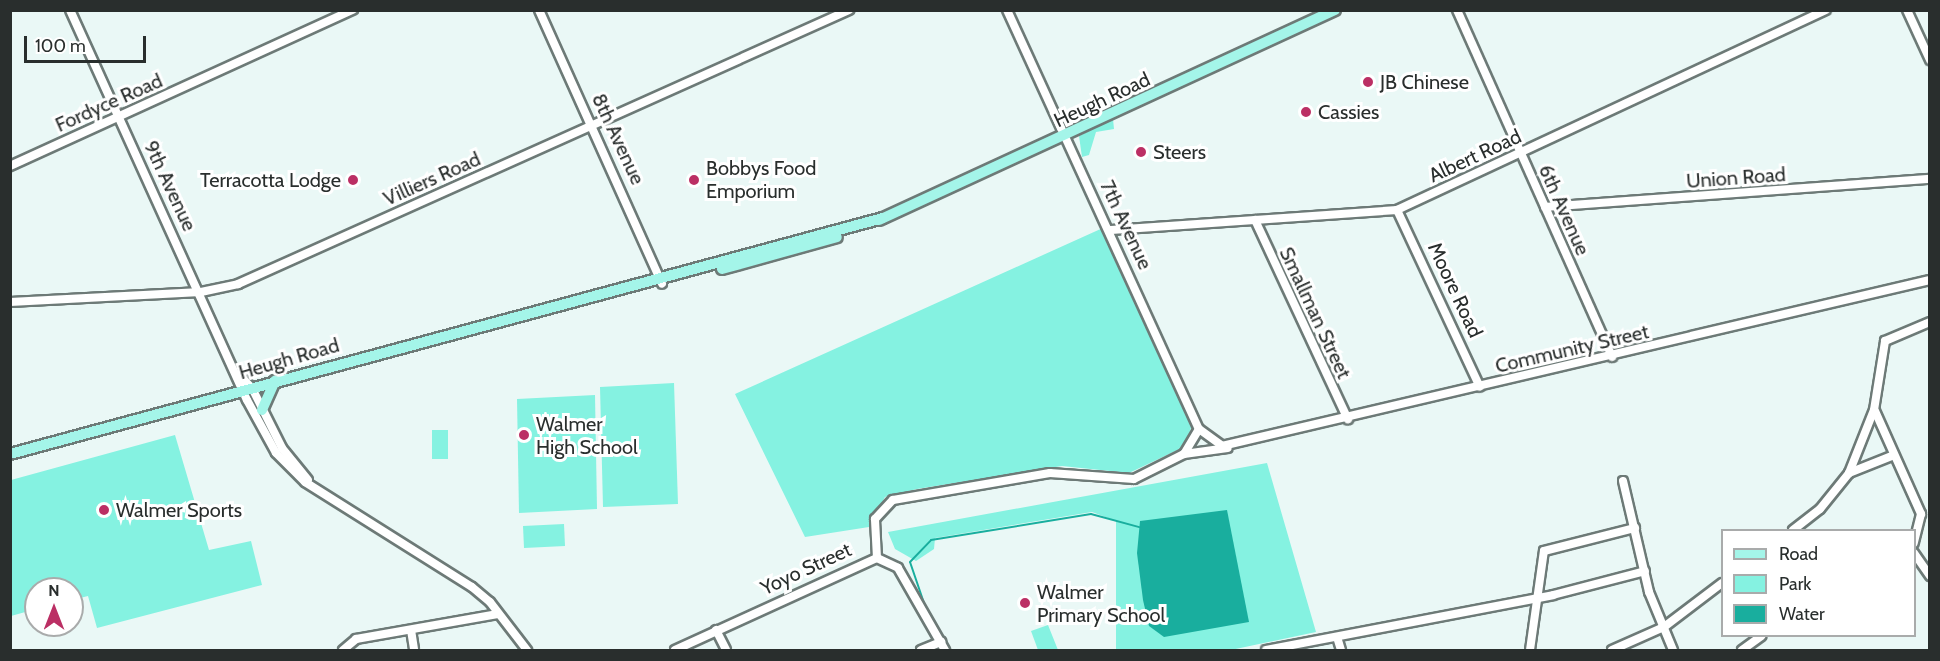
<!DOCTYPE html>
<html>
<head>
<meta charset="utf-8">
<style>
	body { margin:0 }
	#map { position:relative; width:1940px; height:661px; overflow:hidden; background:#eaf8f6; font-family:Cabin,sans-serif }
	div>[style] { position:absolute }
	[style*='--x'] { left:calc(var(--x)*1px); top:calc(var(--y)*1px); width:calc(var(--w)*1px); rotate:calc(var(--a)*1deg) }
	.green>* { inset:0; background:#85f2e1 }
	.water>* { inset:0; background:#19ae9e }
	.stream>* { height:2px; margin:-1px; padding:0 1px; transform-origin:1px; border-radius:1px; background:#19ae9e }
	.roads { filter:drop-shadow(2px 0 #6d7a77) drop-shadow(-2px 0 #6d7a77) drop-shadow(0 2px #6d7a77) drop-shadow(0 -2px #6d7a77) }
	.minor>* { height:8px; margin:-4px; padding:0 4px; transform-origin:4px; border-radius:4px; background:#fff }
	.major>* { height:10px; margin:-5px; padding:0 5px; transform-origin:5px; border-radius:5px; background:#a4f5e9 }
	.dots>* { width:16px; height:16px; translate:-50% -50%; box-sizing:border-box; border:3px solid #fff; border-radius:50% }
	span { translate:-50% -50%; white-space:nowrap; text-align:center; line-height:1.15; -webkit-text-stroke:6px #fff; paint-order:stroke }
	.poi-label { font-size:20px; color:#292e2d }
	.left { translate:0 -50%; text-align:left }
	.right { translate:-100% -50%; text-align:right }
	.street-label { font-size:20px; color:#292e2d }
	.frame { position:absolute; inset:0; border:12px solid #292e2d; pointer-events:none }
	.legend { position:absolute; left:1721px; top:529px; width:195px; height:108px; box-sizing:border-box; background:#fff; border:2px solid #a9abab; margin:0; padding:8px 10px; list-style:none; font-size:18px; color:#292e2d }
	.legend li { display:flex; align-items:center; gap:12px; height:30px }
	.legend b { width:30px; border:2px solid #a9abab }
	.north { position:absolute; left:24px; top:577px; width:60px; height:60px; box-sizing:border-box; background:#fff; border:2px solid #a9abab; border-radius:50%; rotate:0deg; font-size:16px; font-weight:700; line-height:24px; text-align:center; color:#292e2d }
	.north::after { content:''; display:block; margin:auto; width:21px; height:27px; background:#bb2f64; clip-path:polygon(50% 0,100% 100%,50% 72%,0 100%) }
	.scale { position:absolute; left:24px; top:36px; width:122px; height:27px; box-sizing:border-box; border:3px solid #292e2d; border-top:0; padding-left:8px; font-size:18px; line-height:21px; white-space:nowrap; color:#292e2d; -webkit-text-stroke:4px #fff; paint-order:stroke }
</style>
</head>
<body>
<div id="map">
	<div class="green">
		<div style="clip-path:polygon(1113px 119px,1114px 129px,1096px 132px,1089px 155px,1082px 157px,1079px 136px)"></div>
		<div style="clip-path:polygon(1105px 227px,1192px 421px,1188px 445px,1129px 473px,1062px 466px,917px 489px,885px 497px,869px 527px,805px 537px,735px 394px)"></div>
		<div style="clip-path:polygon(674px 383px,678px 504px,603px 507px,600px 387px)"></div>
		<div style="clip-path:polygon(595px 395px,597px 509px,519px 513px,517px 399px)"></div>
		<div style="clip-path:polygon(432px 430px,448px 430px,448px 459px,432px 459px)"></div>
		<div style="clip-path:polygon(175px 435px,209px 550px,251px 541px,262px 585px,97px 628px,88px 596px,72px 600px,72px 589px,36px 589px,36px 609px,11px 616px,11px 480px)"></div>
		<div style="clip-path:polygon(1267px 463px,1316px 632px,1231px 650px,1116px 650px,1116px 521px,1092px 512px,935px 538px,934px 549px,916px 561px,895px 549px,888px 532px)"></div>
		<div style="clip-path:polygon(564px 524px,565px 546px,524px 548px,523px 526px)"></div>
		<div style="clip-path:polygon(1048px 625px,1058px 650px,1038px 650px,1031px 631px)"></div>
	</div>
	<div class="water">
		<div style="clip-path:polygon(1227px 510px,1249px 622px,1164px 637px,1149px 626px,1143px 600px,1137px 553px,1140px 521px)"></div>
	</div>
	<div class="stream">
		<div style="--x:925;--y:606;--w:46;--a:-108.8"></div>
		<div style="--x:910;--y:562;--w:30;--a:-46"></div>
		<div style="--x:931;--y:540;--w:162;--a:-9.2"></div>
		<div style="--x:1091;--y:514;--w:50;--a:15.2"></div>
	</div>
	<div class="roads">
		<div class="minor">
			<div style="--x:70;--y:10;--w:428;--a:65.6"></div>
			<div style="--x:247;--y:400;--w:60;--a:61.3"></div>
			<div style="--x:276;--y:453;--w:41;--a:45"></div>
			<div style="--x:305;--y:482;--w:197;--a:32.2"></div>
			<div style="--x:472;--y:587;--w:23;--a:40"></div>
			<div style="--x:490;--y:602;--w:61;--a:52.4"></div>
			<div style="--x:539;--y:10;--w:300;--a:65.8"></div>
			<div style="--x:1007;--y:10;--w:461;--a:65.4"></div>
			<div style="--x:1199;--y:429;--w:29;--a:36"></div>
			<div style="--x:1222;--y:446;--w:727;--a:-13.2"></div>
			<div style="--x:1457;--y:10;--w:380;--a:65.9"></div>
			<div style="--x:1907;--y:10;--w:55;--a:65.3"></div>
			<div style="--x:10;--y:166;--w:377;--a:-24.5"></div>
			<div style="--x:1545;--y:207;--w:386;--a:-4.2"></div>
			<div style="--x:1397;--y:210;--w:195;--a:64.9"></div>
			<div style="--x:1255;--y:220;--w:220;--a:65"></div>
			<div style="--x:1111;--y:230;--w:287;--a:-4"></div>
			<div style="--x:1397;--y:210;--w:473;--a:-25"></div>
			<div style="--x:10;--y:302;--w:191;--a:-3"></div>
			<div style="--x:201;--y:292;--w:38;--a:-12"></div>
			<div style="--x:238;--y:284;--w:670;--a:-24.15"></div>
			<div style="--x:240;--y:376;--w:17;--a:45"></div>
			<div style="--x:252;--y:388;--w:67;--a:63.4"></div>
			<div style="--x:282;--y:448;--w:41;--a:50.9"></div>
			<div style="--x:1875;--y:411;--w:113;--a:65.9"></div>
			<div style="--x:1921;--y:514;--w:30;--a:104"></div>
			<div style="--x:1184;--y:454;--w:44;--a:-7.8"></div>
			<div style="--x:1849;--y:473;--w:48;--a:-21.8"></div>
			<div style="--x:1623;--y:481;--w:114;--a:76.8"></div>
			<div style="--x:1649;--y:592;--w:63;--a:67.5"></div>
			<div style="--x:1793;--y:530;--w:34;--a:-38"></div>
			<div style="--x:1820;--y:509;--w:46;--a:-51.1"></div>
			<div style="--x:1849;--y:473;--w:68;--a:-68.4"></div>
			<div style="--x:1874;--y:410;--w:70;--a:-80.9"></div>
			<div style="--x:1885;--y:341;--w:49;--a:-22.9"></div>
			<div style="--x:1914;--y:553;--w:28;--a:55"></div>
			<div style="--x:877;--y:558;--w:39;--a:-93"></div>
			<div style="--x:875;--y:519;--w:26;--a:-47"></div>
			<div style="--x:893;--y:500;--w:159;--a:-9.8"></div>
			<div style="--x:1050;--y:473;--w:84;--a:4.1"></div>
			<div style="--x:1134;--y:479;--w:56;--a:-26.6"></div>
			<div style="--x:1184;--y:454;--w:29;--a:-59"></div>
			<div style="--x:411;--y:630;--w:20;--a:81"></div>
			<div style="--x:716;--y:630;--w:22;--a:63"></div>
			<div style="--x:1337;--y:637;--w:14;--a:73"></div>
			<div style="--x:343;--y:650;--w:17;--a:-40"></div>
			<div style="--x:356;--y:639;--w:144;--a:-10"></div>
			<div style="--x:675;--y:650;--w:222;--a:-24.5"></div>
			<div style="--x:877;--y:558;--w:23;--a:25"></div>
			<div style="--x:898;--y:568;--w:95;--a:60.2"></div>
			<div style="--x:921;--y:650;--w:22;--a:-22"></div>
			<div style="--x:1266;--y:650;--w:292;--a:-10.8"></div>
			<div style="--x:1553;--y:595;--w:95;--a:-14.6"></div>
			<div style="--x:1530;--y:650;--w:100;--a:-82"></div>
			<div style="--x:1544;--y:551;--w:94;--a:-14.2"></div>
			<div style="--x:1612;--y:650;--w:57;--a:-23.9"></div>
			<div style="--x:1664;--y:627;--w:73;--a:-37.2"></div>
			<div style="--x:1742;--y:650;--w:24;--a:-36"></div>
		</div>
		<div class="major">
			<div style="--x:879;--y:220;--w:502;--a:-24.73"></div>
			<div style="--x:722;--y:269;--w:119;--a:-15.5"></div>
			<div style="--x:262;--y:410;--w:32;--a:-66"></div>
			<div style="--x:10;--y:454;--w:904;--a:-15.13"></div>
		</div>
	</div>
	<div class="dots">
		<div style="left:1368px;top:82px;background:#bb2f64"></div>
		<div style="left:1306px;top:112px;background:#bb2f64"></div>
		<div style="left:1141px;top:152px;background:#bb2f64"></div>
		<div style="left:353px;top:180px;background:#bb2f64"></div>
		<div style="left:694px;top:180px;background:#bb2f64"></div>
		<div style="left:524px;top:435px;background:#bb2f64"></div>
		<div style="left:104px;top:510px;background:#bb2f64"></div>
		<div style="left:1025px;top:603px;background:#bb2f64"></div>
	</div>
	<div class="poi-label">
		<span class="left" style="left:1380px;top:82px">JB Chinese</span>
		<span class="left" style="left:1318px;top:112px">Cassies</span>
		<span class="left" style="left:1153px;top:152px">Steers</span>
		<span class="left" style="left:706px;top:180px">Bobbys Food<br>Emporium</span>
		<span class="right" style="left:341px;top:180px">Terracotta Lodge</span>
		<span class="left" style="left:536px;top:436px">Walmer<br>High School</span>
		<span class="left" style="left:116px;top:510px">Walmer Sports</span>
		<span class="left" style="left:1037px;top:604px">Walmer<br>Primary School</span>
	</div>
	<div class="street-label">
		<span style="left:1102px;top:100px;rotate:-25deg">Heugh Road</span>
		<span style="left:109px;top:103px;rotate:-24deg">Fordyce Road</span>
		<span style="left:618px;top:139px;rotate:65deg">8th Avenue</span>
		<span style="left:1475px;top:156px;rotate:-25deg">Albert Road</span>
		<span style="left:1736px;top:178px;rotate:-4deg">Union Road</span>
		<span style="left:432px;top:179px;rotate:-24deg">Villiers Road</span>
		<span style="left:170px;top:186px;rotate:65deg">9th Avenue</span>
		<span style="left:1564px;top:210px;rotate:66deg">6th Avenue</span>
		<span style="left:1126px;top:225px;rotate:65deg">7th Avenue</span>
		<span style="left:1455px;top:290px;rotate:65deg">Moore Road</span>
		<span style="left:1315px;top:313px;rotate:65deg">Smallman Street</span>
		<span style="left:1572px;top:349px;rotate:-13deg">Community Street</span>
		<span style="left:289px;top:359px;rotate:-16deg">Heugh Road</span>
		<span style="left:806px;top:569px;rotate:-25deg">Yoyo Street</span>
	</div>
	<div class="frame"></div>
	<ul class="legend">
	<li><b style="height:8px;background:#a4f5e9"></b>Road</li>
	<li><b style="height:16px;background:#85f2e1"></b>Park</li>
	<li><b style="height:16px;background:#19ae9e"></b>Water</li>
	</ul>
	<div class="north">N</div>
	<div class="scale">100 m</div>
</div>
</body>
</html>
